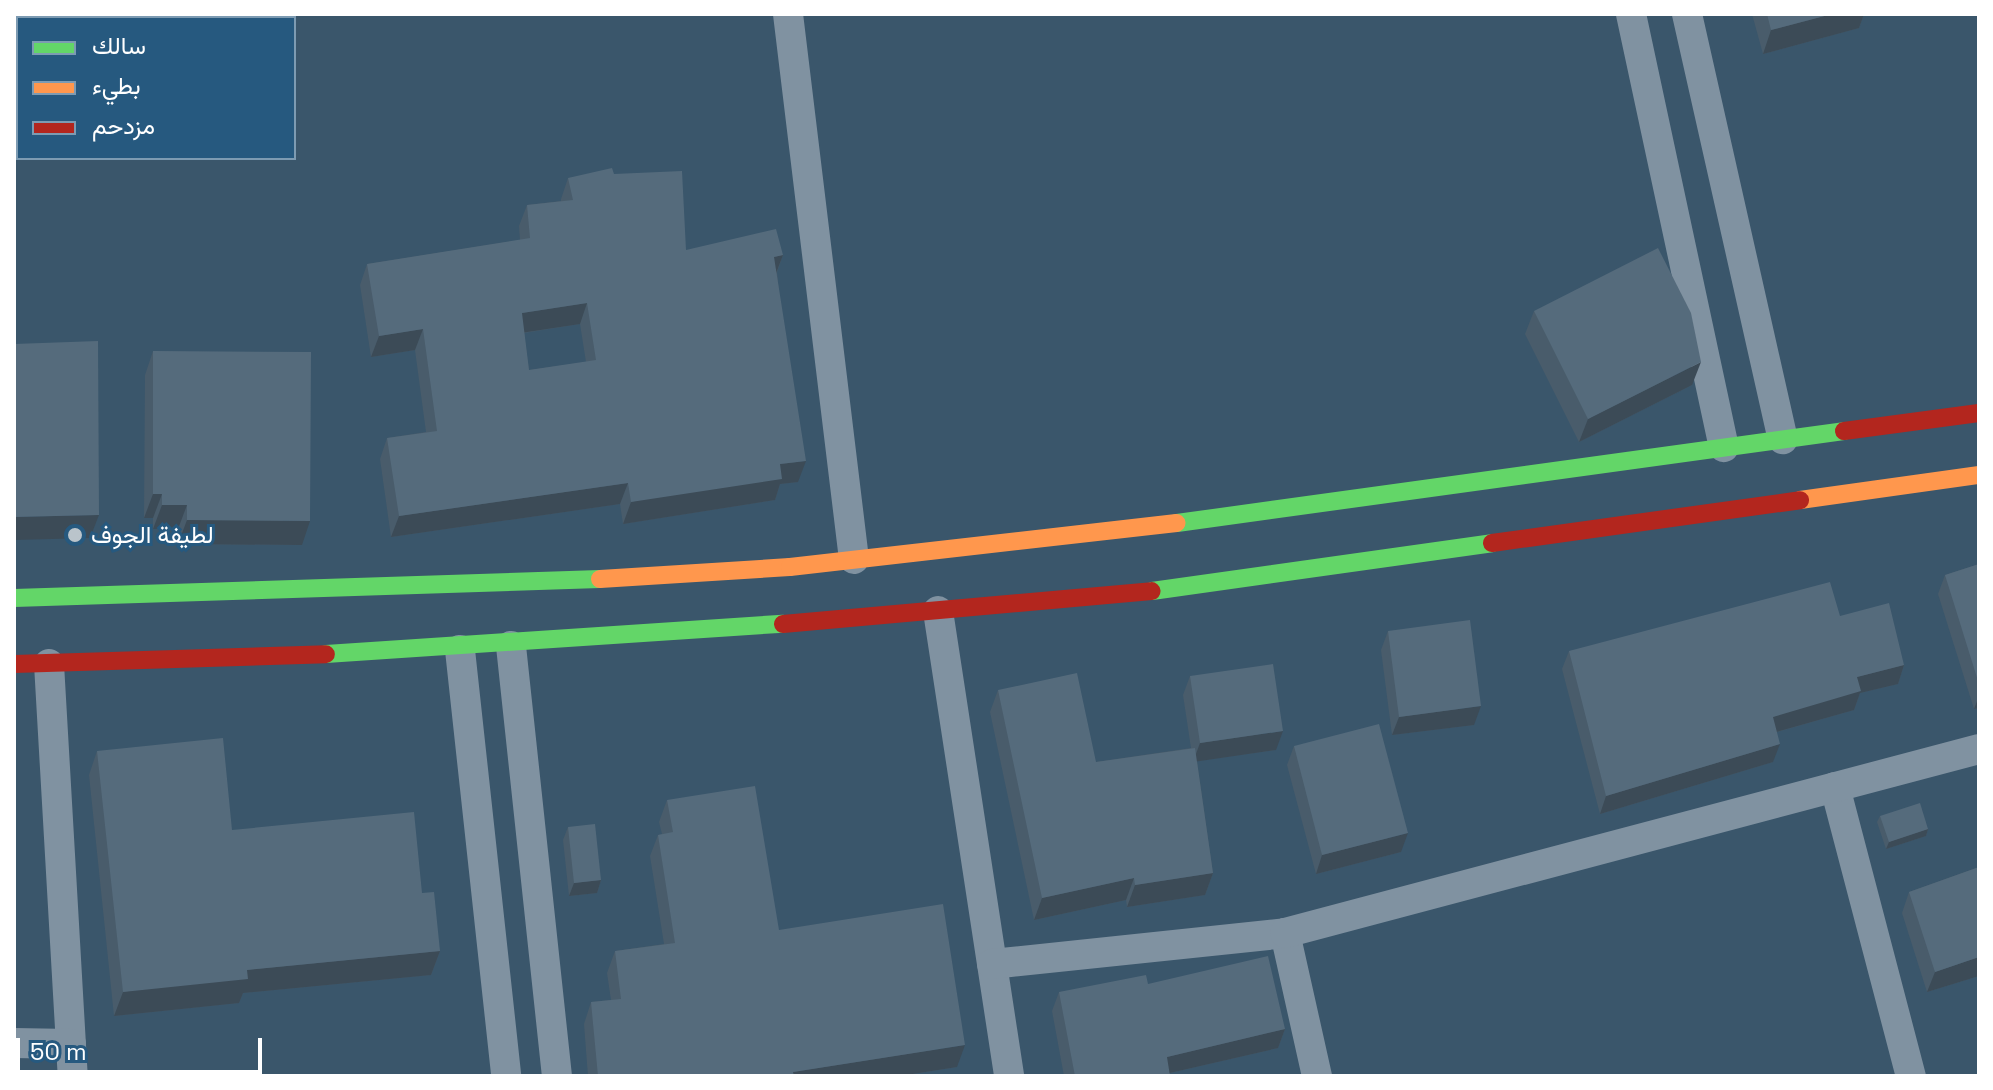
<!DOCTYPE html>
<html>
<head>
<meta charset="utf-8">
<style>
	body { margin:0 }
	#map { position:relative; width:1993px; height:1090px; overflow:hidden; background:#3a566b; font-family:"Space Grotesk",Vazirmatn,sans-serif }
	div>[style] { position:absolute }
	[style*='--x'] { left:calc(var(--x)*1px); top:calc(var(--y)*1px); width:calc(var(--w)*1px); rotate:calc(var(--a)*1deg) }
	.street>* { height:30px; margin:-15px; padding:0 15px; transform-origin:15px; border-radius:15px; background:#8092a1 }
	.fast>* { height:18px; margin:-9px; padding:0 9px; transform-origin:9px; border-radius:9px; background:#63d668 }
	.slow>* { height:18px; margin:-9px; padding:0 9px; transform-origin:9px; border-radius:9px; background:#ff974d }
	.jam>* { height:18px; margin:-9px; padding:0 9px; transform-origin:9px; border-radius:9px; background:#b3261e }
	.wall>* { inset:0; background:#495c6b }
	.shaded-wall>* { inset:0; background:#3c4b57 }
	.building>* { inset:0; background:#556b7c }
	.dots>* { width:22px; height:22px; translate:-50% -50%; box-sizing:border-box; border:4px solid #26597f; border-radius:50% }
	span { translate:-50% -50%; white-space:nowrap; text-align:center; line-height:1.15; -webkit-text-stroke:6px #26597f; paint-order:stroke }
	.poi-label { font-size:24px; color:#fff }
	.left { translate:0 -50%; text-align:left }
	.frame { position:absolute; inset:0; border:16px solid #fff; pointer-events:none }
	.legend { position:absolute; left:16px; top:16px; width:280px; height:144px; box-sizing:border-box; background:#26597f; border:2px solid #7d9bb2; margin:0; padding:10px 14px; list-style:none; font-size:24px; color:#fff }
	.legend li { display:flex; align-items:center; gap:16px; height:40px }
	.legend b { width:40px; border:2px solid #7d9bb2 }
	.scale { position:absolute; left:16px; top:1038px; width:246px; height:36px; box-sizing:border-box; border:4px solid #fff; border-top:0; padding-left:10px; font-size:24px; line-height:28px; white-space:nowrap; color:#fff; -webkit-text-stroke:6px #26597f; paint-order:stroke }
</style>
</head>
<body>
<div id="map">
	<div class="street">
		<div style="--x:224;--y:14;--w:4;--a:90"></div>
		<div style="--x:788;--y:14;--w:549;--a:83.1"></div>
		<div style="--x:1631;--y:14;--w:443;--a:77.9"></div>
		<div style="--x:1687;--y:14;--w:436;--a:77.3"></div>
		<div style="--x:14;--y:144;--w:4;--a:0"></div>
		<div style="--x:938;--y:611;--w:470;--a:81.3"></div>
		<div style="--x:511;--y:646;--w:432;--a:83.9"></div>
		<div style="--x:460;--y:650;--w:428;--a:83.8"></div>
		<div style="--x:49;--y:664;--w:413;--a:86.7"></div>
		<div style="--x:1835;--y:787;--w:299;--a:75.3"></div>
		<div style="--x:1285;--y:933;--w:147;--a:77.4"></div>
		<div style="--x:992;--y:964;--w:295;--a:-6"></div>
		<div style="--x:1285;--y:933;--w:718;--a:-14.85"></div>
		<div style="--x:14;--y:1043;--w:57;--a:1"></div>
	</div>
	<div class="fast">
		<div style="--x:1177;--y:523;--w:673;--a:-7.85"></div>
		<div style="--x:1152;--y:591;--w:343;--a:-8"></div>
		<div style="--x:14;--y:598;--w:586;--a:-1.86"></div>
		<div style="--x:326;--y:654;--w:458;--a:-3.8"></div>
	</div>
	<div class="slow">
		<div style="--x:1800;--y:500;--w:181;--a:-8"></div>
		<div style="--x:600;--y:579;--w:190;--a:-3.6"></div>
		<div style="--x:790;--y:567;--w:389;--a:-6.5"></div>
	</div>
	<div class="jam">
		<div style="--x:1844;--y:431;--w:136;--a:-7.6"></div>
		<div style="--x:1492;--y:543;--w:311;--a:-7.9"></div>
		<div style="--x:783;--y:624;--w:370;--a:-5.1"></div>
		<div style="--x:14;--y:664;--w:312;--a:-1.8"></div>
	</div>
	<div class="wall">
		<div style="clip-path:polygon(1752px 14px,1864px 14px,1859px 28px,1763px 54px)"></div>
		<div style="clip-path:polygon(evenodd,614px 174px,686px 250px,783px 255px,777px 272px,798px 482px,780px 484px,775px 500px,623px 524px,620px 504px,391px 537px,380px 459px,387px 438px,426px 432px,415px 350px,371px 357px,360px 285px,367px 264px,520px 240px,519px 226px,527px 205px,561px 201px,561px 199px,568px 178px,614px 174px,580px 324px,586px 362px,529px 370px,524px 333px,580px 324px)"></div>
		<div style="clip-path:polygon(1534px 311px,1692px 385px,1579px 442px,1525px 334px)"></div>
		<div style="clip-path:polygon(153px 351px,302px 545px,178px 544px,178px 529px,153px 529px,153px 518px,144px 518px,145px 375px)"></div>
		<div style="clip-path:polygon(1979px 564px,1979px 708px,1974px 709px,1938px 594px,1945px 575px)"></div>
		<div style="clip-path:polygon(1840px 616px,1904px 665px,1898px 684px,1860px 693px,1854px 710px,1777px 732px,1773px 762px,1600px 814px,1562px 669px,1569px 651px)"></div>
		<div style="clip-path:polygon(1388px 631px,1474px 725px,1392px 735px,1381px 650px)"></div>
		<div style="clip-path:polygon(1190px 676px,1276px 750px,1197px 761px,1213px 873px,1205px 895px,1127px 907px,1126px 900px,1034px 920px,990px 712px,998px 690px,1096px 762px,1191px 748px,1183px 695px)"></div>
		<div style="clip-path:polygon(1294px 746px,1401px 852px,1316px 874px,1287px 765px)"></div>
		<div style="clip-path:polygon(97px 751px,232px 830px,422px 893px,440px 951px,431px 975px,243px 993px,239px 1003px,114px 1016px,89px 775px)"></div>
		<div style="clip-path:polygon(667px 800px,779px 930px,957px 1067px,901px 1076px,588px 1076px,584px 1024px,591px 1002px,611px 1000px,607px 973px,615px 951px,664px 944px,650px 856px,658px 835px,662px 834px,659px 822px)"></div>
		<div style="clip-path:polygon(1880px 816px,1928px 829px,1926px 836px,1886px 849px,1877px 822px)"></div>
		<div style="clip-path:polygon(568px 827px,601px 880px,597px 893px,569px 896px,563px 840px)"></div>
		<div style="clip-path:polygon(1979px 867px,1979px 976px,1927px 992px,1902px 913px,1909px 892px)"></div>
		<div style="clip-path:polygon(1148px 984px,1285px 1029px,1278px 1048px,1170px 1073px,1170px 1076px,1064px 1076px,1052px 1011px,1059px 992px)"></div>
	</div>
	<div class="shaded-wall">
		<div style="clip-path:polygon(1832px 14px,1864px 14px,1859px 28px,1763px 54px,1771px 30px)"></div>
		<div style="clip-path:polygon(783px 255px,775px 276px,774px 257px)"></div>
		<div style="clip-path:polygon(587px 303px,580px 324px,514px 334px,522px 313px)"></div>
		<div style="clip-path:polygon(423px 329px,415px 350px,371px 357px,379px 336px)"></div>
		<div style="clip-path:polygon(1701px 362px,1692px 385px,1579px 442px,1588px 419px)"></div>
		<div style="clip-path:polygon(806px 461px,798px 482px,780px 484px,775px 500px,623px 524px,631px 502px,780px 464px)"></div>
		<div style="clip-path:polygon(628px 483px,620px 504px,391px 537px,399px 516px)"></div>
		<div style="clip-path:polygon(153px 494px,162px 494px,153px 518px,144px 518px)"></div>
		<div style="clip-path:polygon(162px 505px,187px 505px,178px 529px,153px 529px)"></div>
		<div style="clip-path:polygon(99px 515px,90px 538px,14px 540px,14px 517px)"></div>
		<div style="clip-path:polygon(187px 520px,310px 521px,302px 545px,178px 544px)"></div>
		<div style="clip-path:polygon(1904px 665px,1898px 684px,1860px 693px,1854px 710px,1766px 735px,1773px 717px,1857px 677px)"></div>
		<div style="clip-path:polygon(1979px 696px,1979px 708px,1974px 709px)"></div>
		<div style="clip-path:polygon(1481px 706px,1474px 725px,1392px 735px,1399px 717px)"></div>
		<div style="clip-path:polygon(1283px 731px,1276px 750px,1193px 762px,1200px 743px)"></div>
		<div style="clip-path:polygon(1780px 744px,1773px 762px,1600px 814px,1606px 796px)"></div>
		<div style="clip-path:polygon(1928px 829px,1926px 836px,1886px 849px,1889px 842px)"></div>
		<div style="clip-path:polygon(1408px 833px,1401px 852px,1316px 874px,1322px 855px)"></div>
		<div style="clip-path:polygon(1213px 873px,1205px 895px,1127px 907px,1135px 885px)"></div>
		<div style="clip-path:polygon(1134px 878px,1126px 900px,1034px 920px,1042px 898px)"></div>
		<div style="clip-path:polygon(601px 880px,597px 893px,569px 896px,574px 883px)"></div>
		<div style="clip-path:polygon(440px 951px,431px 975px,243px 993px,239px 1003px,114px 1016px,123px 992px,247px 970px)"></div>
		<div style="clip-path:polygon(1979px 957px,1979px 976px,1927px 992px,1935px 972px)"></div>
		<div style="clip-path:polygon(1285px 1029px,1278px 1048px,1161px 1075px,1167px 1057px)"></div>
		<div style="clip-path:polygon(965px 1045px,957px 1067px,900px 1076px,792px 1076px,793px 1072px)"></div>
	</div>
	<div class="building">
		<div style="clip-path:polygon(1767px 14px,1832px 14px,1771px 30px)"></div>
		<div style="clip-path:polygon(evenodd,612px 168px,614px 174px,682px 171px,686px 250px,776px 229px,783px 255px,774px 257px,806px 461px,780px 464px,782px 479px,631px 502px,628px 483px,399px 516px,387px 438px,437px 431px,423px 329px,379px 336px,367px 264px,530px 238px,527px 205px,573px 200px,568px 178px,612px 168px,587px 303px,596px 360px,529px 370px,522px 313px,587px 303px)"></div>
		<div style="clip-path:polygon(1658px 248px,1691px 313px,1701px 362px,1588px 419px,1534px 311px)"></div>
		<div style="clip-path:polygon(98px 341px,99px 515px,14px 517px,14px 344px)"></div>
		<div style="clip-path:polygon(153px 351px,311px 352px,310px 521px,187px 520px,187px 505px,162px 505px,162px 494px,153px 494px)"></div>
		<div style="clip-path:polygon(1979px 564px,1979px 684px,1945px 575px)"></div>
		<div style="clip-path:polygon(1830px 582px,1840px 616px,1889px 603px,1904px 665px,1857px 677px,1861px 691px,1773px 717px,1780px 744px,1606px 796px,1569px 651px)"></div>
		<div style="clip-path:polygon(1470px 620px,1481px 706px,1399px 717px,1388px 631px)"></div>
		<div style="clip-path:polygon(1273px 664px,1283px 731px,1200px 743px,1190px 676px)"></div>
		<div style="clip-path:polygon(1077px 673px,1096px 762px,1195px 748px,1213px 873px,1135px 885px,1134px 878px,1042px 898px,998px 690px)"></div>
		<div style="clip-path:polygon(1379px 724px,1408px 833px,1322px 855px,1294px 746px)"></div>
		<div style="clip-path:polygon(223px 738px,232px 830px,414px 812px,422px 893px,434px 892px,440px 951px,247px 970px,248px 979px,123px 992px,97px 751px)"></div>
		<div style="clip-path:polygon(755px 786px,779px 930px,943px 904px,965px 1045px,793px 1072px,794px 1076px,598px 1076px,591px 1002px,621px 999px,615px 951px,675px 943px,658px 835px,673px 832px,667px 800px)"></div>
		<div style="clip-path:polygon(1920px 803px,1928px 829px,1889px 842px,1880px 816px)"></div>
		<div style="clip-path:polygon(595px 824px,601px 880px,574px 883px,568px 827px)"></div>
		<div style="clip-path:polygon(1979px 867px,1979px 957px,1935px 972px,1909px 892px)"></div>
		<div style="clip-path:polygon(1268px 956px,1285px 1029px,1167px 1057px,1170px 1076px,1075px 1076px,1059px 992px,1146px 975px,1148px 984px)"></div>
	</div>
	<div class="dots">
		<div style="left:75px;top:535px;background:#bac4cb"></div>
	</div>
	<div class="poi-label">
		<span class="left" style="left:91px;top:535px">لطيفة الجوف</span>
	</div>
	<div class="frame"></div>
	<ul class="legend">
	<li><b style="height:10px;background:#63d668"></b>سالك</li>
	<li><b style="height:10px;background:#ff974d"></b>بطيء</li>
	<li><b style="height:10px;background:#b3261e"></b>مزدحم</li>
	</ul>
	<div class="scale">50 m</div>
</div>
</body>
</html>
